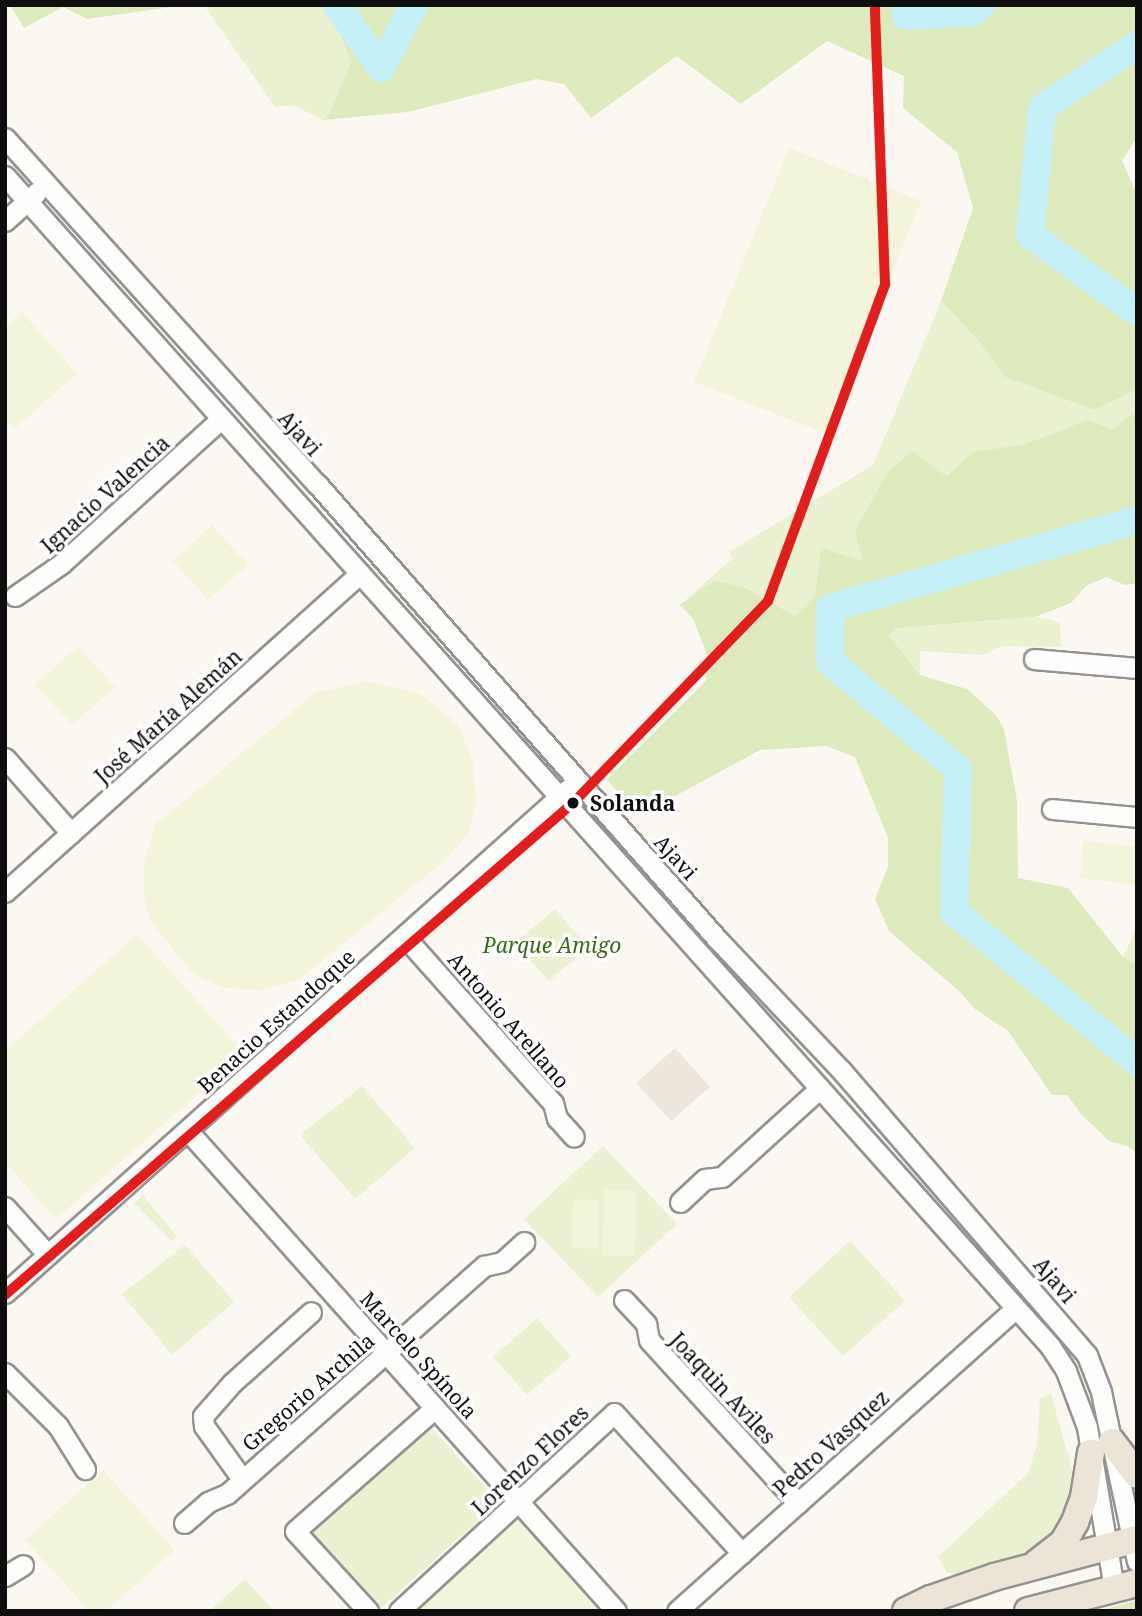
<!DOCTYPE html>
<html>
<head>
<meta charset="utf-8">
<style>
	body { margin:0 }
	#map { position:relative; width:1142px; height:1616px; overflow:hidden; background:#fbf8f2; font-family:"Noto Serif",serif }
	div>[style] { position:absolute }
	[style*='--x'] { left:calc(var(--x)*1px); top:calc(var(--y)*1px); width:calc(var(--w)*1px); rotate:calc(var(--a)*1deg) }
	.green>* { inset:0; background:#eaf1d0 }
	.forest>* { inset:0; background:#dceabe }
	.pitch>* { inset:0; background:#f3f5db }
	.plaza>* { inset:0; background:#ece6dd }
	.river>* { height:28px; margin:-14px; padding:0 14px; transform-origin:14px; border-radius:14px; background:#c6f0f8 }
	.roads { filter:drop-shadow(2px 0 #959391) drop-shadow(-2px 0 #959391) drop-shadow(0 2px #959391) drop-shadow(0 -2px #959391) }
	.minor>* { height:19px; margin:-9.5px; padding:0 9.5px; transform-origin:9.5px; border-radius:9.5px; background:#fefefd }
	.major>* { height:26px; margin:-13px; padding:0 13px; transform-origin:13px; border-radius:13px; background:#ede4d8 }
	.metro-1>* { height:10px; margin:-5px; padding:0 5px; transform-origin:5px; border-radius:5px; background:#e31d1b }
	.dots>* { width:19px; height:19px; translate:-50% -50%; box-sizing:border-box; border:4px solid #fff; border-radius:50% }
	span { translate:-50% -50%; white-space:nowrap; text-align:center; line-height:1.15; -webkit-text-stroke:7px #fff; paint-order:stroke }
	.street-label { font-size:21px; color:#0e0e0e }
	.stop-label { font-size:21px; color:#0e0e0e; font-weight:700 }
	.left { translate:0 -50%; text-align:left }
	.park-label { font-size:21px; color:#396a1a; font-style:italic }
	.frame { position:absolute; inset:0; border:7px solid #0e0e0e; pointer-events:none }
</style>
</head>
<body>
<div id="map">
	<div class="green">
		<div style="clip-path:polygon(204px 5px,321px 5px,334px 18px,351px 62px,330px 113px,323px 120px,293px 105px,275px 107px)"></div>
		<div style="clip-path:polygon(941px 301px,979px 341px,1005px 377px,1094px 410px,1137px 389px,1137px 410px,1113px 429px,1087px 420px,1025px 444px,973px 452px,945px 476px,912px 451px,888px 472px,874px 501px,864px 562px,821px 548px,815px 596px,795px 616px,746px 588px,715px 580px,680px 605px,733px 558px,729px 552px,873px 465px)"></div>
		<div style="clip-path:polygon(1035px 617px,1060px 622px,1061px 647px,1003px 646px,983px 655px,920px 651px,920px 675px,889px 636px,896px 628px)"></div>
		<div style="clip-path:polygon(555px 909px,588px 947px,549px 981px,515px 943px)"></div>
		<div style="clip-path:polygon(1137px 927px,1137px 965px,1123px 957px)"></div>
		<div style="clip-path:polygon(362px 1086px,415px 1148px,355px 1199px,300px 1135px)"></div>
		<div style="clip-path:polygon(603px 1146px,677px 1224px,598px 1297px,524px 1219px)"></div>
		<div style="clip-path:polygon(143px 1195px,177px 1237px,172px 1241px,134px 1203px)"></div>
		<div style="clip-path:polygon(850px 1241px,905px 1301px,843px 1356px,789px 1297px)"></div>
		<div style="clip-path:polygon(185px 1245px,234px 1302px,172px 1355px,122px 1294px)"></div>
		<div style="clip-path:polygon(537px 1318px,571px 1356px,527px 1395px,493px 1357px)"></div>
		<div style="clip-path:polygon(1051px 1394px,1077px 1488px,1064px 1522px,1047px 1549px,957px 1576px,947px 1573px,938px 1557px,1028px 1473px,1037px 1445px,1040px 1398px)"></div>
		<div style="clip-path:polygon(427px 1423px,499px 1502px,378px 1611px,368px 1611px,301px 1536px)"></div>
		<div style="clip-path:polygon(245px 1579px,274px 1611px,209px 1611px)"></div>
	</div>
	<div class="forest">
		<div style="clip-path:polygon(10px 5px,186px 5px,87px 19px,63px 7px,24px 28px)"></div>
		<div style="clip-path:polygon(321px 5px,1137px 5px,1137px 137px,1122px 161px,1137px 195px,1137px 389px,1094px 410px,1005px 377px,979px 341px,941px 301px,973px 208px,957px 152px,903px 108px,904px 76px,827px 41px,741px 104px,677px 56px,591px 118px,564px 84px,536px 79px,408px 112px,323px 120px,330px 113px,351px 62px,334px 18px)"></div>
		<div style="clip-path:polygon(1137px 410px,1137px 583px,1125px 585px,1106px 577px,1086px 586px,1071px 603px,1035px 617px,896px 628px,889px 636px,920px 675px,967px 689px,996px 715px,1004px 729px,1017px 801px,1018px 878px,1068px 888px,1123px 957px,1137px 965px,1137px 1153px,1127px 1146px,1109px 1141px,1082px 1115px,1067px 1095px,1052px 1095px,1008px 1031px,975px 1009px,960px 992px,889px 931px,875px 899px,888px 867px,888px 838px,855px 757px,826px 746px,760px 750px,657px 806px,633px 811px,607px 779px,706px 681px,706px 652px,693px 619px,680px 605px,715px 580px,746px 588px,795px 616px,815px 596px,821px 548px,863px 561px,855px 531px,888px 472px,912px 451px,946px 476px,973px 452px,1025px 444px,1087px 420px,1113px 429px)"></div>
		<div style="clip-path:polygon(1137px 1600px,1137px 1611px,1098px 1611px,1119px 1605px)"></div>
	</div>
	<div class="pitch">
		<div style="clip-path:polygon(789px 148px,921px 201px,827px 434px,694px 382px)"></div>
		<div style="clip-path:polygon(22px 312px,77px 374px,14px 429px,5px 419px,5px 326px)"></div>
		<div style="clip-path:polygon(212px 525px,248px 565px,208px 600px,173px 561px)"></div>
		<div style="clip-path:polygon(78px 646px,115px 687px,72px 725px,35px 685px)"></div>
		<div style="clip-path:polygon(366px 681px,421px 694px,458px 725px,473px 761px,476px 803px,468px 835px,442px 863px,300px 979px,261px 990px,223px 988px,193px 974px,152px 924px,144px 898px,144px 862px,156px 824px,315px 693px)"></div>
		<div style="clip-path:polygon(1083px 841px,1137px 847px,1137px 885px,1080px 878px)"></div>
		<div style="clip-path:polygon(137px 934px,244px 1053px,56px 1219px,5px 1163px,5px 1051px)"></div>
		<div style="clip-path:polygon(605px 1189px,636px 1191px,635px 1256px,602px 1255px)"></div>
		<div style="clip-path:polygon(573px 1199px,599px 1200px,598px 1249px,572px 1248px)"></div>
		<div style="clip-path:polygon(103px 1470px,175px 1550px,106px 1611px,89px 1611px,25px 1540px)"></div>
		<div style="clip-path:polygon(522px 1514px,606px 1611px,410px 1611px)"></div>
	</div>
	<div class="plaza">
		<div style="clip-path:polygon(675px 1048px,710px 1087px,671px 1121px,636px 1083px)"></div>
	</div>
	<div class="river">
		<div style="--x:337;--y:5;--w:77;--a:55.1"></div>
		<div style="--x:381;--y:68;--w:71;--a:-62.4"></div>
		<div style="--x:906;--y:5;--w:11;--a:90"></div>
		<div style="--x:906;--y:16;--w:67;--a:-3.4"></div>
		<div style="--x:973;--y:12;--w:11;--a:-41"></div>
		<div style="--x:1137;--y:45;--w:114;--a:146.4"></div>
		<div style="--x:1042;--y:108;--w:128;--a:95.4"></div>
		<div style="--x:1030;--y:235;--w:132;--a:35.7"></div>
		<div style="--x:1137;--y:520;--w:319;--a:164"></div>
		<div style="--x:830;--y:608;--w:54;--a:90"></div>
		<div style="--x:830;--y:662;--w:167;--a:39.9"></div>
		<div style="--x:958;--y:769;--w:143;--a:91.6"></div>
		<div style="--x:954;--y:912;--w:237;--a:39.3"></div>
	</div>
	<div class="roads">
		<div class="minor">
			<div style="--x:5;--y:138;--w:466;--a:48"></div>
			<div style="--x:317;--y:484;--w:607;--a:48.67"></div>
			<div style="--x:718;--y:940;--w:179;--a:46.6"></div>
			<div style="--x:841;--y:1070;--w:376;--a:49.2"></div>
			<div style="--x:1087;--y:1355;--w:40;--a:69"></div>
			<div style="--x:1101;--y:1392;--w:173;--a:78"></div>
			<div style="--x:5;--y:176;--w:1569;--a:48.23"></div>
			<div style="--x:1050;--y:1346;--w:30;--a:57"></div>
			<div style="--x:1066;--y:1371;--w:60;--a:69.4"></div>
			<div style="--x:1087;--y:1427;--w:164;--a:80.5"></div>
			<div style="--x:5;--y:221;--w:42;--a:-42.1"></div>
			<div style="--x:15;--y:596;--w:56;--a:-34.8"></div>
			<div style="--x:61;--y:564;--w:215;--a:-42.2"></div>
			<div style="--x:1034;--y:659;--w:103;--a:5"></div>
			<div style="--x:5;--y:758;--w:100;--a:48.7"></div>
			<div style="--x:1052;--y:809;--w:85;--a:5.4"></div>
			<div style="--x:5;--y:892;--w:477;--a:-41.9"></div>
			<div style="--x:404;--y:936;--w:224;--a:48.3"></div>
			<div style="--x:553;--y:1103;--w:16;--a:75"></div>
			<div style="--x:557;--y:1118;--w:25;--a:48"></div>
			<div style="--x:188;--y:1131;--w:643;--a:48.28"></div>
			<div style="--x:680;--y:1202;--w:34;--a:-43"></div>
			<div style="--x:705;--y:1179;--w:17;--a:-7"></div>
			<div style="--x:722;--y:1177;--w:132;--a:-42.2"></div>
			<div style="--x:5;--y:1207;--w:64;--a:48.1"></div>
			<div style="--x:5;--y:1293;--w:756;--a:-41.84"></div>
			<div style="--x:624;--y:1300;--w:33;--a:47"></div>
			<div style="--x:646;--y:1324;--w:16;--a:79"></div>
			<div style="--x:649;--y:1340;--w:221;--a:47.6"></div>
			<div style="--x:5;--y:1373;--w:75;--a:45"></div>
			<div style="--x:58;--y:1426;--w:51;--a:57.9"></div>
			<div style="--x:242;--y:1479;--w:65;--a:-125.6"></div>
			<div style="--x:204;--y:1426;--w:10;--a:-96"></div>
			<div style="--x:203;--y:1416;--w:44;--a:-48.7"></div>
			<div style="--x:232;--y:1383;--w:106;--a:-41.9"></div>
			<div style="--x:184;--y:1523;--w:32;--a:-41"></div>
			<div style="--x:208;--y:1502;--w:21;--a:-23"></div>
			<div style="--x:227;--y:1494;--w:344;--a:-41.6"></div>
			<div style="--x:484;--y:1266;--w:18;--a:-13"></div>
			<div style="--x:502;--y:1262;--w:30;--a:-42"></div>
			<div style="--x:5;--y:1576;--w:21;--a:-31"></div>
			<div style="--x:368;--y:1611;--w:108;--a:-132.4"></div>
			<div style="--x:295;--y:1531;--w:186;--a:-41.3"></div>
			<div style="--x:399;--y:1611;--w:292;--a:-42.6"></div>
			<div style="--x:614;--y:1413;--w:190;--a:47.6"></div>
			<div style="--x:677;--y:1611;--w:453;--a:-41.8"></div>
		</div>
		<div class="major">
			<div style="--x:1112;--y:1442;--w:41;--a:52.9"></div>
			<div style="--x:1037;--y:1563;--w:33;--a:-38"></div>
			<div style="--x:1063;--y:1543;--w:24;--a:-60"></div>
			<div style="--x:1075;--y:1522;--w:27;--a:-70"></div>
			<div style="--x:1084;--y:1497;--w:45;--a:-81"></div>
			<div style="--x:906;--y:1611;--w:28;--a:-26"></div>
			<div style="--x:931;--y:1599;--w:67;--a:-19.2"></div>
			<div style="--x:994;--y:1577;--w:148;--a:-14.9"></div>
			<div style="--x:1028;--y:1611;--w:113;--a:-14.4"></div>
		</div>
	</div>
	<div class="metro-1">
		<div style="--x:5;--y:1295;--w:751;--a:-40.9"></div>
		<div style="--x:573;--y:803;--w:281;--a:-46"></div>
		<div style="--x:768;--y:601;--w:338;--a:-69.7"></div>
		<div style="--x:885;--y:284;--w:279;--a:-92.1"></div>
	</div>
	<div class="dots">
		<div style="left:573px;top:803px;background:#0e0e0e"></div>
	</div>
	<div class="street-label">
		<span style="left:300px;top:433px;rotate:48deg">Ajavi</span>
		<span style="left:105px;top:494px;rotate:-42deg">Ignacio Valencia</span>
		<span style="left:168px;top:716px;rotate:-42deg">José María Alemán</span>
		<span style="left:676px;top:857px;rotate:48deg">Ajavi</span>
		<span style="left:509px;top:1020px;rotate:49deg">Antonio Arellano</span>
		<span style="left:276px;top:1021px;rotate:-42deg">Benacio Estandoque</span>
		<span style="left:1055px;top:1280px;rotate:50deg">Ajavi</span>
		<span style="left:419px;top:1355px;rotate:48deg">Marcelo Spínola</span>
		<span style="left:723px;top:1388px;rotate:47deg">Joaquin Aviles</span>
		<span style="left:308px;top:1392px;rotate:-41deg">Gregorio Archila</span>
		<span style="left:831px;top:1443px;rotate:-42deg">Pedro Vasquez</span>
		<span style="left:530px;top:1460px;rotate:-43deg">Lorenzo Flores</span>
	</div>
	<div class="stop-label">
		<span class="left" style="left:590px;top:803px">Solanda</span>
	</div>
	<div class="park-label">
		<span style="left:552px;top:945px">Parque Amigo</span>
	</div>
	<div class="frame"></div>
</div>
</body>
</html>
